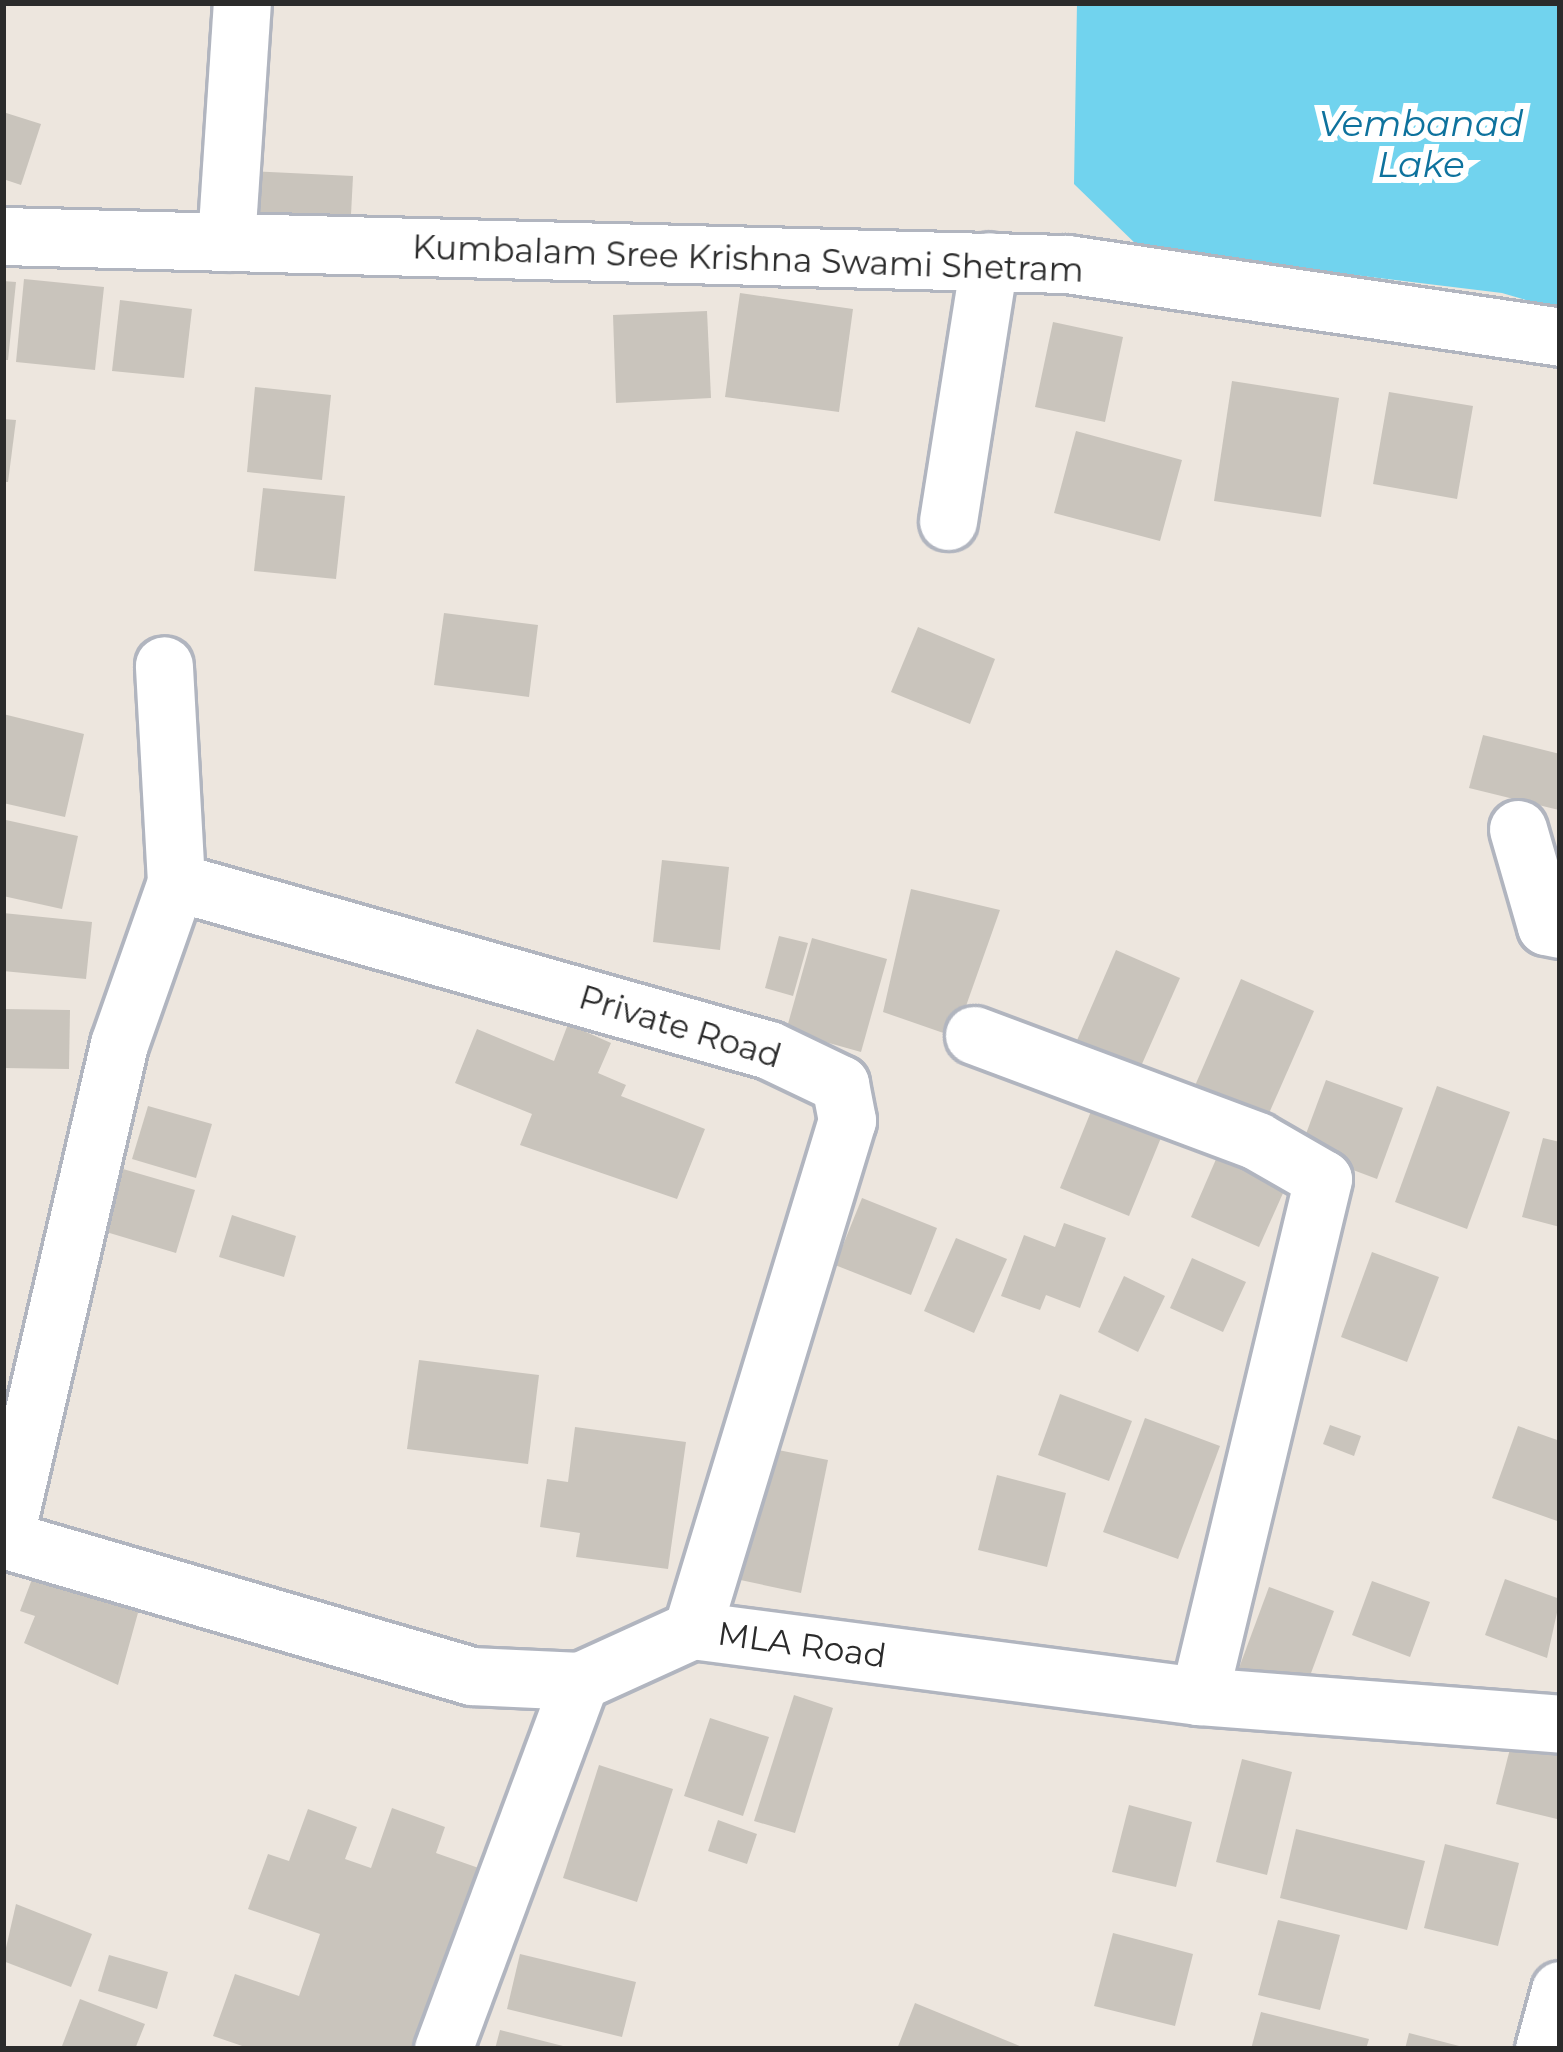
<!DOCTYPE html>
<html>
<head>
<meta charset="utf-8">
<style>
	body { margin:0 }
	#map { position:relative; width:1563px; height:2052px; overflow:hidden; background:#ede6de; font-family:Montserrat,sans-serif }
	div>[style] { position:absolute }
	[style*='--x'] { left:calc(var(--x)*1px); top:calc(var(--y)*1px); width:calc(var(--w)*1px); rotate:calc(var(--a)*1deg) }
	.water>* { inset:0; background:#71d3ee }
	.building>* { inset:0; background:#c9c4bc }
	.roads { filter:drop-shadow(3px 0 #b1b5bf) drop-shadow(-3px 0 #b1b5bf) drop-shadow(0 3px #b1b5bf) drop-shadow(0 -3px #b1b5bf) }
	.minor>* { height:57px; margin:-28.5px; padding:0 28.5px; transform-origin:28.5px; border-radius:28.5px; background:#fff }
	span { translate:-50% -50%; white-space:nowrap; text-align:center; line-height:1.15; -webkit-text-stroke:12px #fff; paint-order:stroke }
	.street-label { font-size:33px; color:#2b2b2b }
	.water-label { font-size:36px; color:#0e729d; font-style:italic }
	.frame { position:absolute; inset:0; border:6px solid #2b2b2b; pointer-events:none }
</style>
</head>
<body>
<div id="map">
	<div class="water">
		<div style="clip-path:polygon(1077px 3px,1560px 3px,1560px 310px,1502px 293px,1141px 249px,1074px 184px)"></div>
	</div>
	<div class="building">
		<div style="clip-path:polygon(3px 112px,41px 124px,21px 185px,3px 179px)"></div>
		<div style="clip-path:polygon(246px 171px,353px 176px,350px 234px,243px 229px)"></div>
		<div style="clip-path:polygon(24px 279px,104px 287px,95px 370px,16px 362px)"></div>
		<div style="clip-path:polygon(3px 281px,16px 282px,8px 360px,3px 360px)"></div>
		<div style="clip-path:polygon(740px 293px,853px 309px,839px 412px,725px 397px)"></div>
		<div style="clip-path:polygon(120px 300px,192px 309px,184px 378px,112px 371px)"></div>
		<div style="clip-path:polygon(707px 311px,711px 398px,616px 403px,613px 315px)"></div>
		<div style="clip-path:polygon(1053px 322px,1123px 337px,1105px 422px,1035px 407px)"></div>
		<div style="clip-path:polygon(1232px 381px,1339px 398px,1321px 517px,1214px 501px)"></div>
		<div style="clip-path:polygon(255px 387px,331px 395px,322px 480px,247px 472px)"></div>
		<div style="clip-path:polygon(1389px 392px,1473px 406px,1457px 499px,1373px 484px)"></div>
		<div style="clip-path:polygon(3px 419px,16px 420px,8px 482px,3px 482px)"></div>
		<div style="clip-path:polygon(1076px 431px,1182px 460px,1160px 541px,1054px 513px)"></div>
		<div style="clip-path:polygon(263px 488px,345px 496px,336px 579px,254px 571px)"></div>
		<div style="clip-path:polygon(444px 613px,538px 625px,529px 697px,434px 685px)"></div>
		<div style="clip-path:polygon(918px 627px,995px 659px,970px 724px,891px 692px)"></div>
		<div style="clip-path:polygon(3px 714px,84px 734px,65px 817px,3px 803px)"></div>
		<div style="clip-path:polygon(1483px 735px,1560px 754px,1559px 810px,1469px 788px)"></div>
		<div style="clip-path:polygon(6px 820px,78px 836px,62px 909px,3px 896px)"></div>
		<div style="clip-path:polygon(662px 860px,729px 867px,720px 950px,653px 942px)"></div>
		<div style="clip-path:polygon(911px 889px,1000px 910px,955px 1037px,883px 1012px)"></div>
		<div style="clip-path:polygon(3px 913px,92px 922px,86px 979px,3px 971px)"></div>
		<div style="clip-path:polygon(779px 936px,808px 943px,793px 996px,765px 988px)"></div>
		<div style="clip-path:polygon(812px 938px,887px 959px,861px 1052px,786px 1031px)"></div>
		<div style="clip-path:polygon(1116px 950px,1180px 978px,1138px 1073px,1075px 1045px)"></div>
		<div style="clip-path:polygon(1241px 979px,1314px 1011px,1263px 1127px,1191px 1095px)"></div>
		<div style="clip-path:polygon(3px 1009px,70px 1010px,69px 1069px,3px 1068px)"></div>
		<div style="clip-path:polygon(568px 1024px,611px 1043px,598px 1073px,626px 1085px,621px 1096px,705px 1129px,677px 1199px,520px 1145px,532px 1114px,455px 1083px,477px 1029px,554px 1061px)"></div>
		<div style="clip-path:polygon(1326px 1080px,1403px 1108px,1377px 1179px,1300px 1150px)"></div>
		<div style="clip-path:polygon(1437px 1086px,1510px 1112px,1467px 1229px,1395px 1202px)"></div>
		<div style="clip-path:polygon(1096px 1099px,1165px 1128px,1129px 1216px,1060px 1188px)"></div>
		<div style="clip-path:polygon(148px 1106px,212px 1124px,196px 1178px,132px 1159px)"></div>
		<div style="clip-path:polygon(1543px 1138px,1560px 1142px,1560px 1227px,1522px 1217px)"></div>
		<div style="clip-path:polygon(1223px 1143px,1292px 1173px,1259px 1247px,1191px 1217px)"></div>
		<div style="clip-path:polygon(123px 1169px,195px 1190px,176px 1253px,103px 1231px)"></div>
		<div style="clip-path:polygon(862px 1198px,937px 1228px,911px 1295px,835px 1265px)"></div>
		<div style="clip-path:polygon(232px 1215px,296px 1236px,284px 1277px,219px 1257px)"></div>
		<div style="clip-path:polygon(1064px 1223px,1106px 1238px,1080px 1308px,1046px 1295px,1040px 1310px,1001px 1296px,1024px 1235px,1055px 1247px)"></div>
		<div style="clip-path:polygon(956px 1238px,1007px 1259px,974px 1333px,924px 1311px)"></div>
		<div style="clip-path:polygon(1372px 1252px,1439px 1277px,1407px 1362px,1341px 1337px)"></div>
		<div style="clip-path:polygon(1192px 1258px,1246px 1282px,1223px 1332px,1170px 1308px)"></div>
		<div style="clip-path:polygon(1124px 1276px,1165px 1296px,1138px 1352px,1098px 1332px)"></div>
		<div style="clip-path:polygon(419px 1360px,539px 1375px,528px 1464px,407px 1449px)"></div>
		<div style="clip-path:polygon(1060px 1394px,1132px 1421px,1109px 1481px,1038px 1455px)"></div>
		<div style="clip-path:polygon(1145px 1418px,1220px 1446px,1178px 1559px,1103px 1532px)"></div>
		<div style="clip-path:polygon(1330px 1425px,1361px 1436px,1354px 1456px,1323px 1444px)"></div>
		<div style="clip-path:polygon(1518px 1426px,1560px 1441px,1560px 1522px,1492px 1498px)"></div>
		<div style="clip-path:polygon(575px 1427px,686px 1442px,668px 1569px,576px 1557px,580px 1533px,540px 1527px,547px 1479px,568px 1482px)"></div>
		<div style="clip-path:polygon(758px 1446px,828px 1460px,801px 1593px,731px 1578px)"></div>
		<div style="clip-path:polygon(997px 1475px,1066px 1493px,1047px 1567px,978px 1550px)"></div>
		<div style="clip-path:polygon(40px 1558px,146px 1584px,118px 1685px,24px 1643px,35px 1616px,20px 1611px)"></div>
		<div style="clip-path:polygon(1505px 1579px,1560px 1599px,1547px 1658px,1485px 1635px)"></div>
		<div style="clip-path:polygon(1372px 1581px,1430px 1602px,1410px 1657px,1352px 1635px)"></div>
		<div style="clip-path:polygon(1269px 1587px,1334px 1611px,1304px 1692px,1239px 1668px)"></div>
		<div style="clip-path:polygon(794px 1695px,833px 1708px,795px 1833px,754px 1821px)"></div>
		<div style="clip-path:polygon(710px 1718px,769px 1737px,743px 1816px,684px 1796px)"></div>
		<div style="clip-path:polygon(1515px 1729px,1560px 1740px,1557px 1819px,1496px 1804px)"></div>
		<div style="clip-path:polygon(1242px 1759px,1292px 1772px,1267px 1875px,1216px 1862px)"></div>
		<div style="clip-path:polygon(599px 1765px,673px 1789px,637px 1902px,563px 1878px)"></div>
		<div style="clip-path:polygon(1129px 1805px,1192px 1822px,1176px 1887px,1112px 1872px)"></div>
		<div style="clip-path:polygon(392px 1808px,445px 1827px,436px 1853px,490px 1872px,428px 2049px,251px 2049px,213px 2036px,235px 1974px,299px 1996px,320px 1934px,248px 1909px,268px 1854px,289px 1861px,308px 1809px,357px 1827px,345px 1859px,371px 1868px)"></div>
		<div style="clip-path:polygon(718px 1820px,757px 1834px,747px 1864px,708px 1851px)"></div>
		<div style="clip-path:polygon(1296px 1829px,1425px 1861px,1407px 1930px,1280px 1898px)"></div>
		<div style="clip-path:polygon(1445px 1844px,1519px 1863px,1498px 1946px,1424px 1928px)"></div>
		<div style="clip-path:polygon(16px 1904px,92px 1934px,71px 1987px,3px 1961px)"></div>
		<div style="clip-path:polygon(1278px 1920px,1340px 1935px,1320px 2010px,1258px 1995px)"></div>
		<div style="clip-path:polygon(1113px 1933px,1193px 1954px,1175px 2026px,1094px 2006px)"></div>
		<div style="clip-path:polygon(520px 1954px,636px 1982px,622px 2037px,507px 2009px)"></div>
		<div style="clip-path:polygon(109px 1955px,168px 1972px,157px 2009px,98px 1991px)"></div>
		<div style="clip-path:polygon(80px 1999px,145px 2024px,135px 2049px,62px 2046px)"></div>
		<div style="clip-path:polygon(915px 2003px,1027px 2049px,897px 2049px)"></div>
		<div style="clip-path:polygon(1261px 2012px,1369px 2039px,1366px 2049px,1251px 2049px)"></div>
		<div style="clip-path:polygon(500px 2030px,567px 2047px,566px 2049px,495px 2049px)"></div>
		<div style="clip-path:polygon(1409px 2033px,1463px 2047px,1463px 2049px,1405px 2049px)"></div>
	</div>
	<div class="roads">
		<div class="minor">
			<div style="--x:3;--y:236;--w:1064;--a:1.51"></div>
			<div style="--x:1067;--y:264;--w:498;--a:8.4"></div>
			<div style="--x:226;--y:242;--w:240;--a:-86.2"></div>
			<div style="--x:948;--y:521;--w:263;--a:-81"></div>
			<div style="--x:1518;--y:829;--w:101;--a:73.9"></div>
			<div style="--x:1546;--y:926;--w:14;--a:12"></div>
			<div style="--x:176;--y:882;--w:616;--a:15.82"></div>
			<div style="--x:769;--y:1050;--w:79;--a:25.6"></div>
			<div style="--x:840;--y:1084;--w:37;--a:79"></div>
			<div style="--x:847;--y:1120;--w:533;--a:106.91"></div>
			<div style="--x:974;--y:1035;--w:302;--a:20.5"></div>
			<div style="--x:1257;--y:1141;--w:76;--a:29.9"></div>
			<div style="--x:1323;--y:1179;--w:532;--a:103.49"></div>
			<div style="--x:5;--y:1535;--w:504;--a:-76.93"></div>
			<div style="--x:119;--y:1044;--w:172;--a:-70.6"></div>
			<div style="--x:176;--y:882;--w:217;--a:-93.2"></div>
			<div style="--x:3;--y:1539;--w:488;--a:16.3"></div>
			<div style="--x:471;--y:1676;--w:109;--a:2.6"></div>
			<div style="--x:580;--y:1681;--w:123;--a:-24.5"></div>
			<div style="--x:692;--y:1630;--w:511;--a:7.42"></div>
			<div style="--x:1199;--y:1696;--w:362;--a:4.4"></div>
			<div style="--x:443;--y:2049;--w:393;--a:-69.6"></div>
			<div style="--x:1544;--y:2049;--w:61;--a:-74.8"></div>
		</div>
	</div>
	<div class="street-label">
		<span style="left:748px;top:259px;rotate:2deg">Kumbalam Sree Krishna Swami Shetram</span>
		<span style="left:680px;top:1027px;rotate:17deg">Private Road</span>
		<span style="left:802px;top:1645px;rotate:8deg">MLA Road</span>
	</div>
	<div class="water-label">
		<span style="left:1421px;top:144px">Vembanad<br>Lake</span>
	</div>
	<div class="frame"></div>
</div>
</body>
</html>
